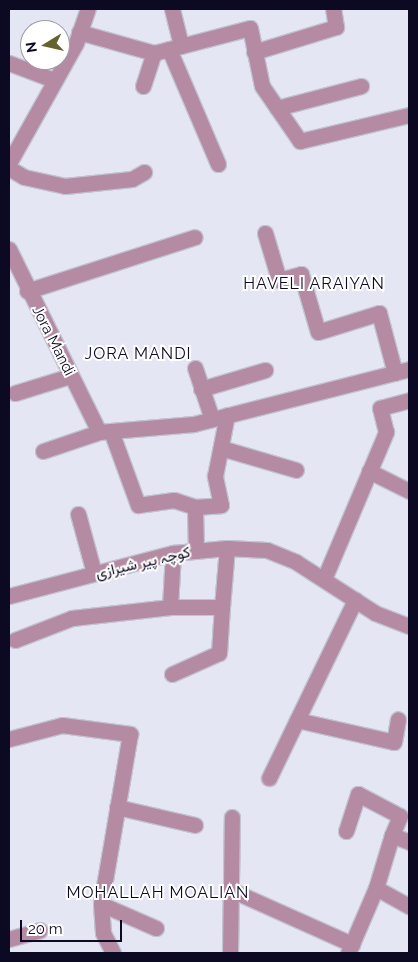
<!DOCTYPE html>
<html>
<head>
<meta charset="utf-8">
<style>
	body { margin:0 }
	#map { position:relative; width:418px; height:962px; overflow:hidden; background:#e5e6f4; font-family:Raleway,Vazirmatn,sans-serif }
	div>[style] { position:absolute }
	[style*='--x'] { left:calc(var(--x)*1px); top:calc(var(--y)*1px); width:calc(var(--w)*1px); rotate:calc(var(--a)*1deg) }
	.roads { filter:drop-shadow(1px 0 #c2c3d2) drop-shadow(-1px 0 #c2c3d2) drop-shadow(0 1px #c2c3d2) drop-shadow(0 -1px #c2c3d2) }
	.minor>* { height:15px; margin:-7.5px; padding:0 7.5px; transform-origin:7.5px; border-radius:7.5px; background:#b48ba2 }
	span { translate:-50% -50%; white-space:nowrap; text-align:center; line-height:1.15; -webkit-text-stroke:4px #fff; paint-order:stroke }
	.street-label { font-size:15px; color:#0c0a22 }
	.neighbourhood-label { font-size:16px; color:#0c0a22; letter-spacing:1px }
	.frame { position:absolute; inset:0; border:10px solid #0c0a22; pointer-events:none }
	.north { position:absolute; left:20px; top:20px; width:50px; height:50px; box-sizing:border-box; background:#fff; border:1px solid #9e9da7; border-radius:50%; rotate:261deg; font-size:14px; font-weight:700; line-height:20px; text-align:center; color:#0c0a22 }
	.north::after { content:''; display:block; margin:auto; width:18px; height:22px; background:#66622f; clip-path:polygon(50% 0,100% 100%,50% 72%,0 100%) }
	.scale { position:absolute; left:20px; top:920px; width:102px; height:22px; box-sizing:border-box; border:2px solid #0c0a22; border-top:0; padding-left:6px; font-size:15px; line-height:18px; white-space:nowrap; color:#0c0a22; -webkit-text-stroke:4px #fff; paint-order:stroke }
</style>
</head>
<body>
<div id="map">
	<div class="roads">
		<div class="minor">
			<div style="--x:172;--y:9;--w:38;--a:76"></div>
			<div style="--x:79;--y:32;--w:78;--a:15.6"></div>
			<div style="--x:154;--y:53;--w:99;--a:-14.6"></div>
			<div style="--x:250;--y:28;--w:59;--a:78.3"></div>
			<div style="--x:262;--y:86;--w:67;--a:55.4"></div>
			<div style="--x:300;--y:141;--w:112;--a:-13.4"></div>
			<div style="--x:169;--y:49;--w:125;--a:66.9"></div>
			<div style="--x:254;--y:52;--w:86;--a:-17"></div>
			<div style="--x:336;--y:27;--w:18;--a:-99"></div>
			<div style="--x:9;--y:63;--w:48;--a:20.7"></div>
			<div style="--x:143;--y:86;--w:35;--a:-72"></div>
			<div style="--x:277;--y:108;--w:87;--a:-14.7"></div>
			<div style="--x:9;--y:163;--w:137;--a:-60.8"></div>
			<div style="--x:76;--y:43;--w:36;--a:-71"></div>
			<div style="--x:9;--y:168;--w:17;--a:31"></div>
			<div style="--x:24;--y:177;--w:42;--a:12.4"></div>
			<div style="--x:65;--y:186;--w:67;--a:-6"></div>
			<div style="--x:132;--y:179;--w:14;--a:-30"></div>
			<div style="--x:265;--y:233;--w:49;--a:73.4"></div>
			<div style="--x:279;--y:280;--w:23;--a:-15"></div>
			<div style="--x:301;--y:274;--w:60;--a:73.7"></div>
			<div style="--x:318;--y:332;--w:64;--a:-17.3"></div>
			<div style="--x:379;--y:313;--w:62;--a:75.1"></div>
			<div style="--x:9;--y:249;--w:204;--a:63.8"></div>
			<div style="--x:27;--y:291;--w:176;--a:-17.8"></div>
			<div style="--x:195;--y:368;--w:54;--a:71.6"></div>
			<div style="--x:201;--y:389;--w:67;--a:-16.5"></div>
			<div style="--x:15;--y:393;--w:58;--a:-17.2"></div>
			<div style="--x:111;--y:431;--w:79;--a:70"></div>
			<div style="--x:138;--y:505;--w:36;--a:-8"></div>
			<div style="--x:174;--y:500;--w:22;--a:18"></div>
			<div style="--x:221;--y:448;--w:78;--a:16.3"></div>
			<div style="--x:43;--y:451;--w:59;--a:-18.7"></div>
			<div style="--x:99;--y:432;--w:95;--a:-4.8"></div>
			<div style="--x:194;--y:424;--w:222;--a:-14.3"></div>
			<div style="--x:369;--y:471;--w:45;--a:26.6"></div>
			<div style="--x:78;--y:514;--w:61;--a:74.8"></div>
			<div style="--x:196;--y:551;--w:44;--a:-91.3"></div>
			<div style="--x:195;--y:507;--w:26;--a:-4"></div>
			<div style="--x:221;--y:505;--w:30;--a:-102"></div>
			<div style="--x:215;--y:476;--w:62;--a:-78.9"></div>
			<div style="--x:173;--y:553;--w:54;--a:93.2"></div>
			<div style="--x:170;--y:607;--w:52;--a:0"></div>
			<div style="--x:222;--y:607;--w:59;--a:-85.2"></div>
			<div style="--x:324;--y:579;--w:160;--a:-67.1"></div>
			<div style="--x:386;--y:432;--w:25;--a:-104"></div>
			<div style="--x:380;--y:408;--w:30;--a:-15"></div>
			<div style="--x:9;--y:596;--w:170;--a:-14.7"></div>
			<div style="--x:173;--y:553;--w:54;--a:-5.3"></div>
			<div style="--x:227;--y:548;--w:40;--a:2.9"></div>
			<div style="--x:267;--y:550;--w:31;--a:22"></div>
			<div style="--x:296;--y:562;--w:94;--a:32.8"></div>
			<div style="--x:375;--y:613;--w:36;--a:21"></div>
			<div style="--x:15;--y:640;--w:61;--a:-21.1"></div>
			<div style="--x:72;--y:618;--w:99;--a:-6.4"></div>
			<div style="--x:172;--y:674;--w:51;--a:-24.1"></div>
			<div style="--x:219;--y:653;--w:46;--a:-86.3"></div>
			<div style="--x:297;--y:720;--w:99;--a:12.8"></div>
			<div style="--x:394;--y:742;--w:23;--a:-80"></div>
			<div style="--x:9;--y:739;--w:55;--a:-14.8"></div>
			<div style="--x:62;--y:725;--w:69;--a:7.5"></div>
			<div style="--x:130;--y:734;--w:172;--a:99.7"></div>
			<div style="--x:101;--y:904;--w:29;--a:86"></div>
			<div style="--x:103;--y:933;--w:22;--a:63"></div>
			<div style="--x:269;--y:778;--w:198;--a:-64.2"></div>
			<div style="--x:117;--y:807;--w:80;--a:13"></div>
			<div style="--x:346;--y:831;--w:39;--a:-72"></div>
			<div style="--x:358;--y:794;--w:47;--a:27.6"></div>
			<div style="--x:400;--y:816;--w:21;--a:113"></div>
			<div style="--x:376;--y:888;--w:38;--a:29"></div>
			<div style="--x:231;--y:890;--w:133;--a:24.1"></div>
			<div style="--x:101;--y:904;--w:60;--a:23.6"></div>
			<div style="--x:9;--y:939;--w:32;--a:-16"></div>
			<div style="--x:230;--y:953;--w:136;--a:-89.2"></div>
			<div style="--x:348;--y:953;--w:71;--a:-66.7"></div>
			<div style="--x:376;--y:888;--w:55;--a:-73.2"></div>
			<div style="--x:392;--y:835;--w:18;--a:22"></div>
		</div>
	</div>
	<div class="street-label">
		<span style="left:53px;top:341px;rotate:63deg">Jora Mandi</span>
		<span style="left:143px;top:563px;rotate:-13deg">کوچہ پیر شیرازی</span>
	</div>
	<div class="neighbourhood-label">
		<span style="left:314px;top:284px">HAVELI ARAIYAN</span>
		<span style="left:138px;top:354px">JORA MANDI</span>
		<span style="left:158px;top:893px">MOHALLAH MOALIAN</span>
	</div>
	<div class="frame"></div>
	<div class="north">N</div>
	<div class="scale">20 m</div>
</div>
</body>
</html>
